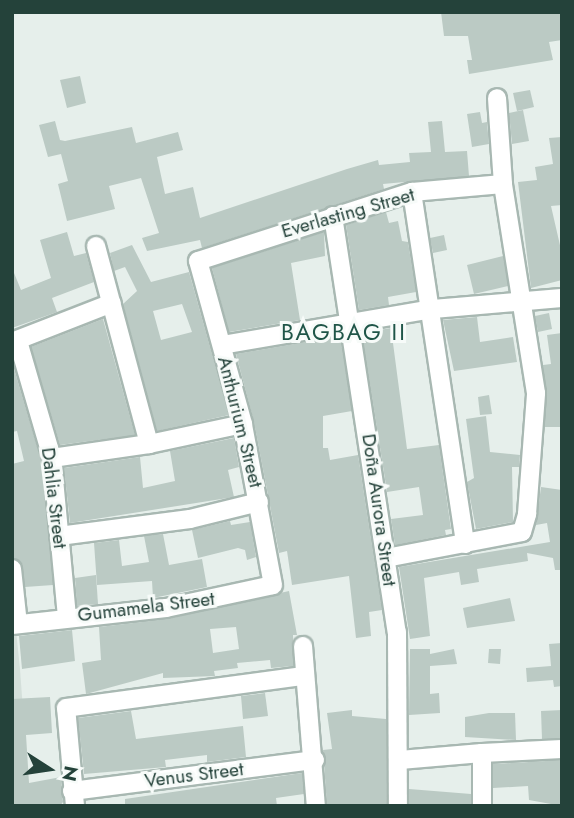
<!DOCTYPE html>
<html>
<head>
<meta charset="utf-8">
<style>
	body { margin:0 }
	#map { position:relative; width:574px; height:818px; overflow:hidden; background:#e6efeb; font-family:Jost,sans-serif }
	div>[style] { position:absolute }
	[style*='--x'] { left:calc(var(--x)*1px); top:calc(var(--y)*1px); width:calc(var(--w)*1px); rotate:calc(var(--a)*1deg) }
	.built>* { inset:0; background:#d4dfda }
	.building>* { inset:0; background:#bbcac4 }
	.roads { filter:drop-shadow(2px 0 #a8b8b2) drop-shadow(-2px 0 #a8b8b2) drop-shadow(0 2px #a8b8b2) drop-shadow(0 -2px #a8b8b2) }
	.minor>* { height:18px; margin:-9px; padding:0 9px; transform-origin:9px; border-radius:9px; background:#fff }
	span { translate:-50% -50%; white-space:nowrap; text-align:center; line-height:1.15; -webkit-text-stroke:6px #f7fbf9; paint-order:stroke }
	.street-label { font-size:19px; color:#24423a }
	.quarter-label { font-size:23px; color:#1f5548; letter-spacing:2px }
	.frame { position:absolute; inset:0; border:14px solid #24423a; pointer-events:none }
	.north { position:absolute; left:14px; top:734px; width:70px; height:70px; -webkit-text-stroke:5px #f7fbf9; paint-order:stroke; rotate:102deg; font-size:19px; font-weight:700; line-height:28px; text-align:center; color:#24423a }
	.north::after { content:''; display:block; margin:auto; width:24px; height:32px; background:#24423a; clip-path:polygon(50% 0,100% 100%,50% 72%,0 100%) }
</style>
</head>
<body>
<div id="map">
	<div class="built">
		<div style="clip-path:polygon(12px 592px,20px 669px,30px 806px,12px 806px)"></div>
	</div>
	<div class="building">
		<div style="clip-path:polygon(441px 12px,562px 12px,562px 40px,549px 42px,553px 60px,469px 74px,467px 60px,472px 60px,468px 36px,444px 36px)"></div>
		<div style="clip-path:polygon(80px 76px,86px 103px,67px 108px,60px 80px)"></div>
		<div style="clip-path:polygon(530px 90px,534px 107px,517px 111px,513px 93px)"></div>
		<div style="clip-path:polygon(523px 110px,529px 141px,512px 144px,509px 113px)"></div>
		<div style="clip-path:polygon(480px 112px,482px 123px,487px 122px,489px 144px,472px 147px,467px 114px)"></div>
		<div style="clip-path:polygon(55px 121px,60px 140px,65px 141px,132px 127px,136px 143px,178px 132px,183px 150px,157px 157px,165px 194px,193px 187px,200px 218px,347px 169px,378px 160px,379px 165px,410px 162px,409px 153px,431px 152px,428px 122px,442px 121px,445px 152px,467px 151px,469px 176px,383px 184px,384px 189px,202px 248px,200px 240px,147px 251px,142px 238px,159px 233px,141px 178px,109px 186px,115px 209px,67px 221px,58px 184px,68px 181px,61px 154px,48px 157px,39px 125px)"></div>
		<div style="clip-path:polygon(562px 137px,562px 205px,551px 206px,562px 254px,562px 280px,531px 288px,518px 182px,537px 180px,535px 167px,553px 164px,549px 138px)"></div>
		<div style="clip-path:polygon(386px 212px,389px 223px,398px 221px,402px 241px,408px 242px,416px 292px,388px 297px,389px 305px,359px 310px,346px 225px)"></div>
		<div style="clip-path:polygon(67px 232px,74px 256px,86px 253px,94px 282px,52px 298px,57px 312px,12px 328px,12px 268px,21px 290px,51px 278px,40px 240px)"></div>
		<div style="clip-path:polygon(324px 232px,325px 256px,291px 263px,300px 320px,229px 332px,212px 268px)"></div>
		<div style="clip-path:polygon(444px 235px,447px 250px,433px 253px,430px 238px)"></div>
		<div style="clip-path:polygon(evenodd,132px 245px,151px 282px,189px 272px,229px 415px,157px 431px,123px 304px,137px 291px,125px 267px,114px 271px,110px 253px,132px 245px,182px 304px,192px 332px,161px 340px,153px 311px,182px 304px)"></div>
		<div style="clip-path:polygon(503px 256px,508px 286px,474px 294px,467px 265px)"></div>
		<div style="clip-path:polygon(549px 313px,552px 329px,538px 332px,535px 316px)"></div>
		<div style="clip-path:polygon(477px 317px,480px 342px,513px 337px,517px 362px,454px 371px,443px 320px)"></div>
		<div style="clip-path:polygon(103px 319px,135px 435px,60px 445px,31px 347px)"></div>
		<div style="clip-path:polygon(391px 328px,407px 449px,439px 445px,451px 529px,445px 530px,446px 535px,395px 545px,391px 519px,423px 515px,419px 487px,387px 492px,362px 333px)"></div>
		<div style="clip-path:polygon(562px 333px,562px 427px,545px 427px,543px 365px,551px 364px,547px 335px)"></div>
		<div style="clip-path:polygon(340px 336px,352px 411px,323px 416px,323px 448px,328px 448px,330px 460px,358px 455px,382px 610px,369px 612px,371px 636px,356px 638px,349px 576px,292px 585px,287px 551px,279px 553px,254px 422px,236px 354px)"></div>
		<div style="clip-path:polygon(12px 362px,41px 460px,53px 585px,25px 587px,22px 563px,14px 558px,12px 464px,24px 461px,17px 431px,12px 432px)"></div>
		<div style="clip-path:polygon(489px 395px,492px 414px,480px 415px,478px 397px)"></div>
		<div style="clip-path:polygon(486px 416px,490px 452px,520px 455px,519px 467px,512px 467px,513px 522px,476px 529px,467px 482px,474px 478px,466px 419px)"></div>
		<div style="clip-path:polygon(234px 438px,239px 467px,228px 470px,234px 497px,70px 523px,64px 468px,140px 457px,143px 488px,175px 481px,170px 451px)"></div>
		<div style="clip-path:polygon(541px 487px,562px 490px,562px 570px,555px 570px,553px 558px,527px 553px,528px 561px,477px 569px,479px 582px,461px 585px,459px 572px,424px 578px,430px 636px,410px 639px,399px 567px,550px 542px,547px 523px,536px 525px)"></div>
		<div style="clip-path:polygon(230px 521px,231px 525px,250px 522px,256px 557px,247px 560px,245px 550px,238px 548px,198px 558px,192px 530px)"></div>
		<div style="clip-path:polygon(163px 534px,169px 565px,202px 559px,207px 587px,153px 598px,152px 581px,97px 585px,94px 543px,119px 540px,122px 566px,149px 562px,144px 536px)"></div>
		<div style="clip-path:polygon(96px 575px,98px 604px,77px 606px,75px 578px)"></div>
		<div style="clip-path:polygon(evenodd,289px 591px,297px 635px,293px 635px,293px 666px,271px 668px,270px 660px,237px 663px,238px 668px,214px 671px,215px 676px,163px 678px,163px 673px,86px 694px,82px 663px,101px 660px,99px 627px,168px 619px,289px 591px,236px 627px,239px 649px,213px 653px,210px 629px,236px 627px)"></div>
		<div style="clip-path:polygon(510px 598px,515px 621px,467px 628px,463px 608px)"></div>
		<div style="clip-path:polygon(72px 630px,75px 661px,22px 669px,19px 636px)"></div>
		<div style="clip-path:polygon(562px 643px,562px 686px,554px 687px,553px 680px,527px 682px,526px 668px,551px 666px,549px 644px)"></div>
		<div style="clip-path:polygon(410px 649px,430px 649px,430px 654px,454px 649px,457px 664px,430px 666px,430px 694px,439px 693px,440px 713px,409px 715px)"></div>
		<div style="clip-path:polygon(489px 649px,501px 649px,500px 664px,488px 663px)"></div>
		<div style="clip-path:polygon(265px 693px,268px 716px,243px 719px,241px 696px)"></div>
		<div style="clip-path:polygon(50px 697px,52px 733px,26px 735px,29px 783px,61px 777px,63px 802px,60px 806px,12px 806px,12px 699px)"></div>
		<div style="clip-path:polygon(352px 710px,352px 716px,386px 719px,387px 806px,327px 806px,323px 750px,332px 749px,327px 713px)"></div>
		<div style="clip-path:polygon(562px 710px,562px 738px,542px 739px,541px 711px)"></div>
		<div style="clip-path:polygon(131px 711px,136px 739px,243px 726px,246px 757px,207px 762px,207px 755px,165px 760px,166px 767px,84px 774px,78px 718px)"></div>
		<div style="clip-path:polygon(489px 713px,515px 713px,516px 740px,465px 737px,465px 717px)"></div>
		<div style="clip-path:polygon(562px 760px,562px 806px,529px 800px,528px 786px,493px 788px,493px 764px)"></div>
		<div style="clip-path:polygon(302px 773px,304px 794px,276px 798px,277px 806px,125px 806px,125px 799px)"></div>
		<div style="clip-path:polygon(409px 789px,471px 794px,471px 806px,409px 806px)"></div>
	</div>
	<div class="roads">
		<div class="minor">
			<div style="--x:412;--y:192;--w:356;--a:81.4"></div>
			<div style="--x:333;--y:216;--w:421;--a:81.3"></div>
			<div style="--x:397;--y:632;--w:174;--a:89.7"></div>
			<div style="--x:96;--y:246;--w:205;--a:75"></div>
			<div style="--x:18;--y:341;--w:122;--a:73.8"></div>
			<div style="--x:52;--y:458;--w:161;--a:84.6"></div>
			<div style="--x:12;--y:342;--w:107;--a:-21.3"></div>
			<div style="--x:222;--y:345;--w:214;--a:-9.7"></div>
			<div style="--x:433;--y:309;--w:129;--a:-4.9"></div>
			<div style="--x:52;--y:458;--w:98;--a:-8.2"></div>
			<div style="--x:149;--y:444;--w:96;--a:-12"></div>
			<div style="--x:59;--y:536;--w:132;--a:-7.4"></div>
			<div style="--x:190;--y:519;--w:71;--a:-13.8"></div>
			<div style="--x:386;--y:558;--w:138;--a:-10.8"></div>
			<div style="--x:522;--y:532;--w:19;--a:-74"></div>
			<div style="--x:527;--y:514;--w:121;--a:-85.7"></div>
			<div style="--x:536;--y:393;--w:212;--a:-99"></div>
			<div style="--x:503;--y:184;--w:86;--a:-94"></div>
			<div style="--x:12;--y:569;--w:55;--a:83.8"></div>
			<div style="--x:12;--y:625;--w:155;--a:-6.3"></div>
			<div style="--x:166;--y:608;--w:109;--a:-12.1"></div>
			<div style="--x:273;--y:585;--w:164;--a:-100.6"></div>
			<div style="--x:243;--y:424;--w:169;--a:-105.4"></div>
			<div style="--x:198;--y:261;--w:225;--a:-17.9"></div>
			<div style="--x:412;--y:192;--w:91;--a:-5"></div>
			<div style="--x:303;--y:646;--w:161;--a:85.4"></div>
			<div style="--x:400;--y:760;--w:82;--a:-4.9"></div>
			<div style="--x:72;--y:791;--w:245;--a:-7.3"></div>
			<div style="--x:75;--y:806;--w:98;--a:-95.2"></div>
			<div style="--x:66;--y:708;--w:240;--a:-7.7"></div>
			<div style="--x:482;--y:806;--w:53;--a:-90"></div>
			<div style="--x:482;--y:753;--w:80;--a:-2.9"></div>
		</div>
	</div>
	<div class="street-label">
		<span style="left:348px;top:213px;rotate:-16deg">Everlasting Street</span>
		<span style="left:240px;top:422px;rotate:76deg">Anthurium Street</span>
		<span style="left:54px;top:498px;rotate:83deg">Dahlia Street</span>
		<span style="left:379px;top:510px;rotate:82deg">Doña Aurora Street</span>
		<span style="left:146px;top:607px;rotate:-7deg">Gumamela Street</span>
		<span style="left:194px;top:775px;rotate:-7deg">Venus Street</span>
	</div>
	<div class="quarter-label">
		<span style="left:344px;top:332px">BAGBAG II</span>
	</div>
	<div class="frame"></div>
	<div class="north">N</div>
</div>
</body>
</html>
